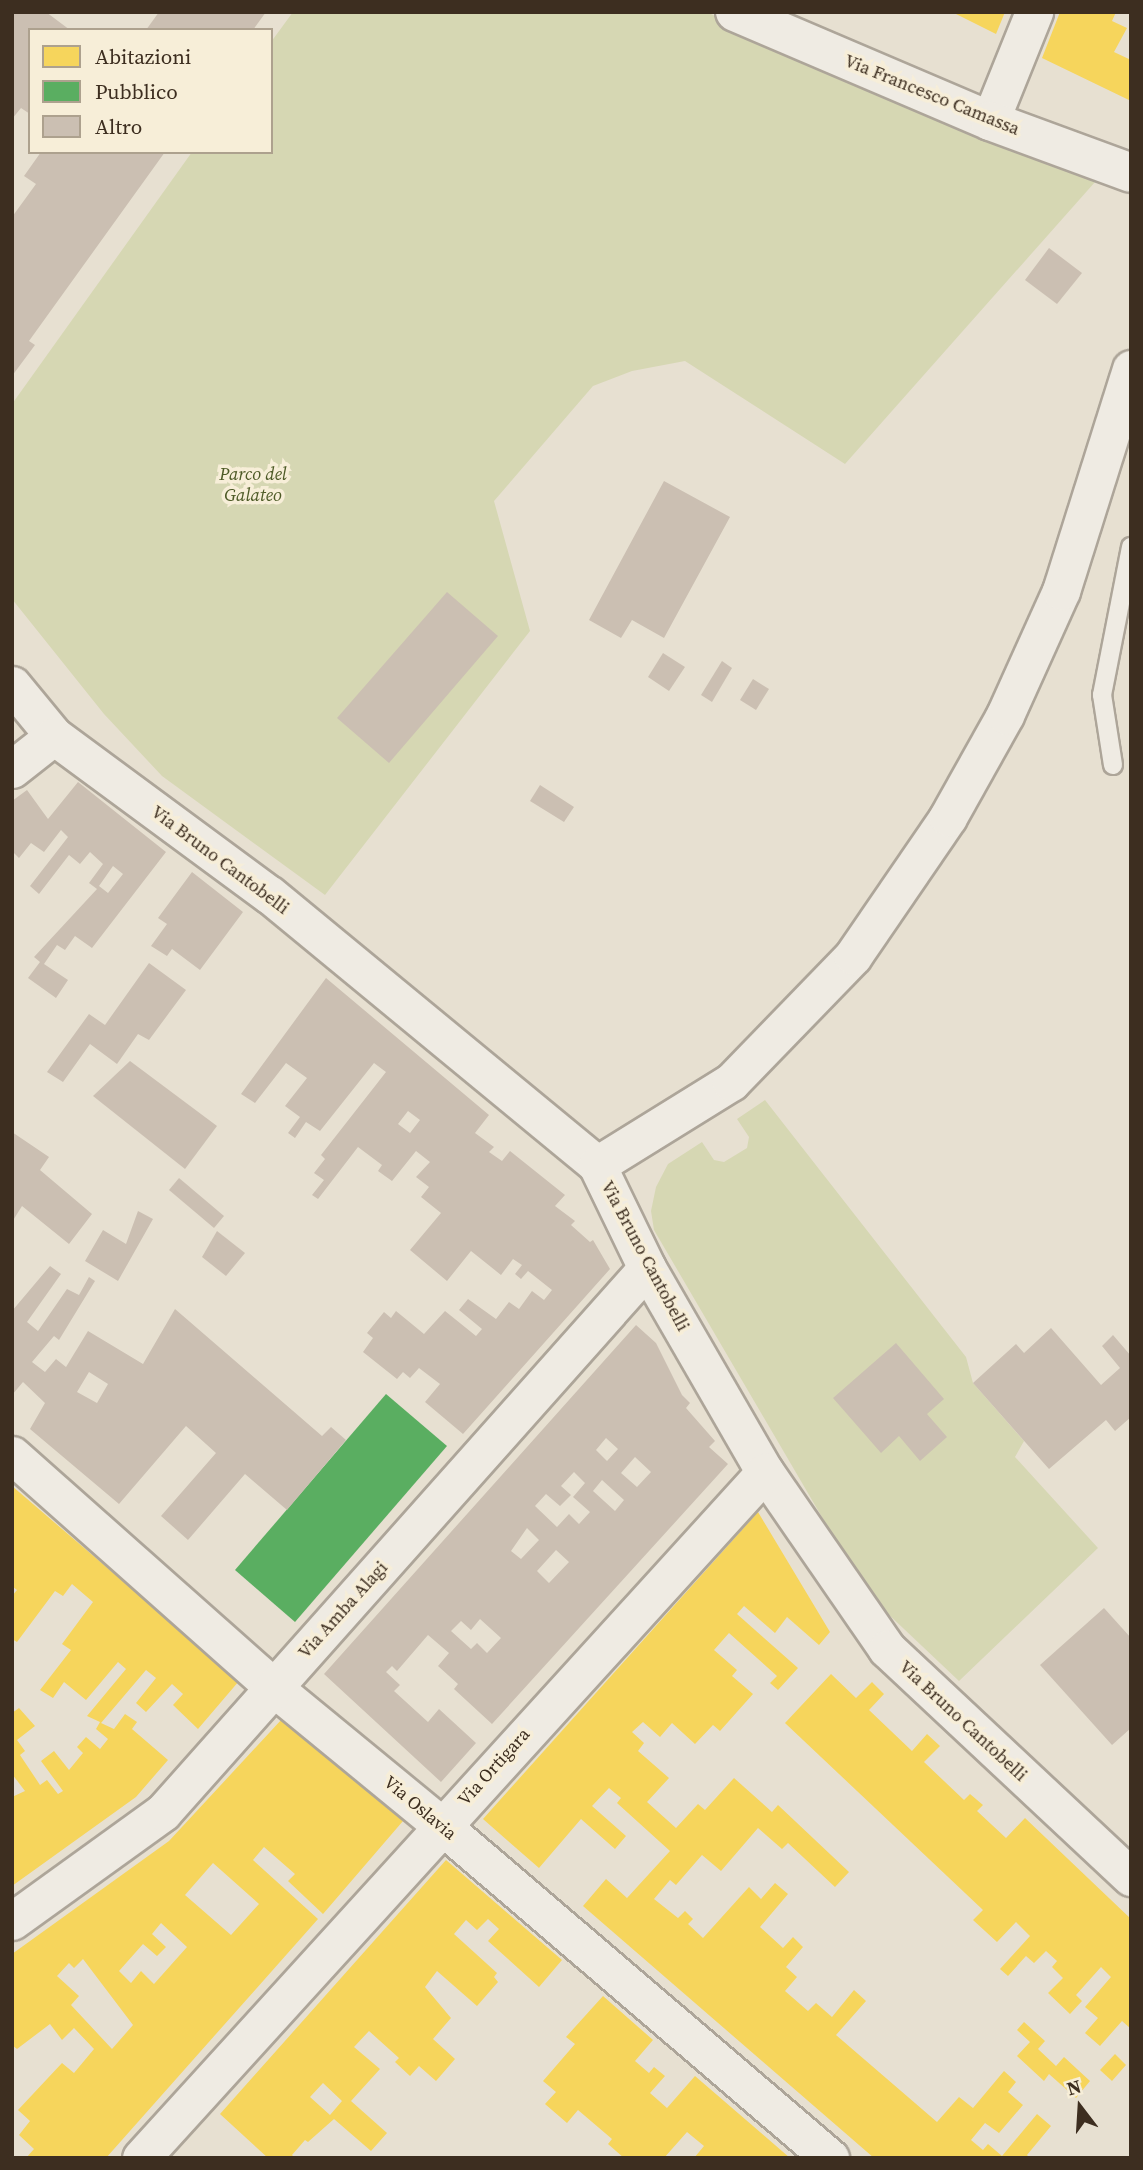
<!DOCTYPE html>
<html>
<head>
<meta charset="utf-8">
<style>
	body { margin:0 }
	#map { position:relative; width:1143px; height:2170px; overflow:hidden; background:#e7e0d1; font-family:"Source Serif 4",serif }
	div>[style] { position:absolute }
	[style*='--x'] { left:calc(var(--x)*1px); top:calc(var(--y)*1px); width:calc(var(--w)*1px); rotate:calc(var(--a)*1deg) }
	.green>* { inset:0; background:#d6d7b3 }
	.homes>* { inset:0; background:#f6d55c }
	.public>* { inset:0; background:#5aae61 }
	.building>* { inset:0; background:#cbbfb2 }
	.roads { filter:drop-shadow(2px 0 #ada599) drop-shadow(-2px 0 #ada599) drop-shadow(0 2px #ada599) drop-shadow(0 -2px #ada599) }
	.service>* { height:18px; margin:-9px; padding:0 9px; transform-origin:9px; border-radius:9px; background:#efebe3 }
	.minor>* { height:37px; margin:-18.5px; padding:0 18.5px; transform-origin:18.5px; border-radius:18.5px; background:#efebe3 }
	.tertiary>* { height:38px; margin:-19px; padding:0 19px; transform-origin:19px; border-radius:19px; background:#efebe3 }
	span { translate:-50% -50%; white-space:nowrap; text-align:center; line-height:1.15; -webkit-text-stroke:7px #f7eed8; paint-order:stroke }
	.street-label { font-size:18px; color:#3d2e20 }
	.park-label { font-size:18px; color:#4d5a26; font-style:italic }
	.frame { position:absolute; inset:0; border:14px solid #3d2e20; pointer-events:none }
	.legend { position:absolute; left:28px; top:28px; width:245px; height:126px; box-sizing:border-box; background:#f7eed8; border:2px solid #ada18e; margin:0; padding:9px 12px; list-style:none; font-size:21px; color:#3d2e20 }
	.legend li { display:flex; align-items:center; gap:14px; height:35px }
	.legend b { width:35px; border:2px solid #ada18e }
	.north { position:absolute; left:1045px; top:2072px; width:70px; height:70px; -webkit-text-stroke:5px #f7eed8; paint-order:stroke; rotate:343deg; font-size:19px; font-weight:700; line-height:28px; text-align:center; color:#3d2e20 }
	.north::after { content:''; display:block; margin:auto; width:24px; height:32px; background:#3d2e20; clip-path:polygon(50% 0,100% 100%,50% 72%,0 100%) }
</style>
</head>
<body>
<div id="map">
	<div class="green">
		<div style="clip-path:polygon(293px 12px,707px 12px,757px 37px,1103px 173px,845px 464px,685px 361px,632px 371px,593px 386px,494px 501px,530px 631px,325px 895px,162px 776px,104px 714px,12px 599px,12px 404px,192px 152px,271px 152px,271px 42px)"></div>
		<div style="clip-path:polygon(765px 1100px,966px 1357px,973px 1383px,1024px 1441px,1015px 1457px,1098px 1548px,959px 1681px,867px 1594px,654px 1230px,651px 1211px,656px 1187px,668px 1164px,702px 1142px,714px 1160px,724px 1162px,747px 1148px,749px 1137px,737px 1119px)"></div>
	</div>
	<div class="homes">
		<div style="clip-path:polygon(952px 12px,1005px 12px,996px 34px)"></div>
		<div style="clip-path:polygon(1060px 12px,1116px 12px,1112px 21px,1127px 28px,1114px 52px,1131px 60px,1131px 101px,1042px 58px)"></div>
		<div style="clip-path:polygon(12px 1486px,239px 1681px,198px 1729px,173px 1705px,183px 1694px,172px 1684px,146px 1712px,136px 1703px,156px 1678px,146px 1670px,101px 1723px,114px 1729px,125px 1714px,137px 1722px,132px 1729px,168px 1760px,136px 1797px,12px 1886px,12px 1797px,25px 1791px,12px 1774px,12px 1713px,19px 1708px,35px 1726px,17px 1740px,25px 1751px,20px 1755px,40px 1785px,47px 1780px,58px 1794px,63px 1791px,41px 1761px,54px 1751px,69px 1770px,83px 1753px,77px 1747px,86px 1737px,100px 1749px,108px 1739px,96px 1729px,100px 1722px,87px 1716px,126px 1669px,118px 1662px,86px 1700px,64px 1682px,53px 1698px,40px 1690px,71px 1650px,62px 1644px,93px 1602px,72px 1584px,63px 1596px,55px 1591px,17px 1642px,12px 1639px,12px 1596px,17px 1590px,12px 1586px)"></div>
		<div style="clip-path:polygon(758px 1512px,830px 1632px,819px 1645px,787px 1617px,775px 1633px,744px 1606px,737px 1614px,798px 1668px,778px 1690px,770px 1683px,777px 1676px,729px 1633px,714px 1650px,737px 1670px,732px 1676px,753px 1694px,720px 1731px,713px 1725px,695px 1744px,672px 1723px,660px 1737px,643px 1722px,632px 1732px,644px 1743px,638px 1751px,669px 1778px,647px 1802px,676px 1828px,698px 1804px,705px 1810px,734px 1778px,772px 1812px,778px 1805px,849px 1872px,835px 1887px,788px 1843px,782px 1849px,758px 1828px,721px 1871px,702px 1855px,676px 1885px,670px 1880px,654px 1899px,678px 1918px,685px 1911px,693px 1919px,688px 1924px,703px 1938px,749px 1887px,761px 1899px,775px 1883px,788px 1894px,760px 1927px,783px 1948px,793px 1937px,803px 1947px,786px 1967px,797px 1977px,785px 1991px,808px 2011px,816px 2003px,832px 2017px,854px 1990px,866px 2001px,836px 2035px,937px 2122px,959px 2097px,973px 2108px,1004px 2071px,1016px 2082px,1008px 2092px,1023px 2105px,999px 2133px,985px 2123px,971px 2140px,983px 2150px,988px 2144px,1002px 2156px,1037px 2114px,1051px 2126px,1027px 2155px,1030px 2158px,874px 2158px,583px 1906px,606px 1879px,627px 1898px,670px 1851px,617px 1803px,621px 1798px,609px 1788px,592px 1806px,626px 1836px,615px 1849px,581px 1819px,539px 1868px,483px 1819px)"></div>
		<div style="clip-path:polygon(831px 1674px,856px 1698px,872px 1682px,884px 1694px,869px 1710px,912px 1751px,927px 1734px,940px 1746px,924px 1762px,964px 1800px,970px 1794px,983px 1805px,977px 1811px,1006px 1838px,1025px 1818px,1131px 1919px,1131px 2029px,1122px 2021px,1100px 2046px,1085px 2033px,1098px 2018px,1085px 2007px,1111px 1977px,1101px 1967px,1076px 1995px,1082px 2001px,1070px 2014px,1048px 1993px,1063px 1978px,1052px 1967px,1057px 1961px,1046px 1951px,1034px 1963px,1026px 1956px,1008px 1976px,1000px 1969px,1030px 1936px,1016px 1922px,997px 1942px,973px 1920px,983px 1910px,785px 1723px)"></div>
		<div style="clip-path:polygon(evenodd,282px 1719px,403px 1821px,323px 1914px,288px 1881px,295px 1874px,264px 1847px,253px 1860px,318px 1919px,106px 2158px,26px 2158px,34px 2149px,19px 2135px,30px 2121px,18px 2110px,62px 2063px,74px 2073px,94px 2049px,74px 2028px,62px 2040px,50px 2024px,17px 2049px,12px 2045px,12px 1954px,169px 1841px,282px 1719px,213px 1863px,259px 1904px,231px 1935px,185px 1895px,213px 1863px,282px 1719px,161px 1923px,187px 1947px,154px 1984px,141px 1971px,131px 1983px,119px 1971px,143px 1944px,157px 1956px,166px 1947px,152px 1934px,161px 1923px,282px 1719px,83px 1959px,133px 2025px,112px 2049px,71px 2005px,79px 1996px,57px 1976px,69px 1963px,74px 1968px,83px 1959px)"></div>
		<div style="clip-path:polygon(evenodd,446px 1860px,562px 1960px,539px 1987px,488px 1941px,499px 1929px,488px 1919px,477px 1930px,466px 1920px,454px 1934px,497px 1973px,494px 1977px,498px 1982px,477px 2006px,437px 1971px,425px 1987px,451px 2018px,433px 2039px,455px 2059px,436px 2081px,419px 2066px,410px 2076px,395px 2062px,399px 2058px,369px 2031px,354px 2047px,380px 2069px,351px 2101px,387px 2133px,371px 2151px,334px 2119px,308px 2142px,305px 2140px,292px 2155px,295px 2158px,268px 2158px,220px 2114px,446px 1860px,323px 2083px,342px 2101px,330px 2115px,310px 2097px,323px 2083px)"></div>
		<div style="clip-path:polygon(603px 1996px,653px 2040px,635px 2061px,649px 2073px,654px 2067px,665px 2076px,650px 2093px,667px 2108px,695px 2076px,790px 2158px,694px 2158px,704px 2146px,687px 2132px,664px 2158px,624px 2158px,608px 2144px,612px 2139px,578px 2110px,567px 2123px,545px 2104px,556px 2092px,543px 2081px,575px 2044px,566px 2037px)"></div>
		<div style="clip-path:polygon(1024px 2022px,1045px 2041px,1038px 2049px,1056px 2066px,1064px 2057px,1090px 2081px,1076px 2098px,1049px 2074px,1044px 2081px,1017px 2056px,1030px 2042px,1017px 2030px)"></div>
		<div style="clip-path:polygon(1115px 2054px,1126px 2065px,1112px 2081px,1100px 2070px)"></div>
	</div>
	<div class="public">
		<div style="clip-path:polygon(386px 1394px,447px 1446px,295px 1622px,235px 1570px)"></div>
	</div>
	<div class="building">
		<div style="clip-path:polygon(12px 12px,46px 12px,70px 30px,30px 30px,30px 114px,21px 108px,12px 119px)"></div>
		<div style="clip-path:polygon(159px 12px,266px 12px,253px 30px,146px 30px)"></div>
		<div style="clip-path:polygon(41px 152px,165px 152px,29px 341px,35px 345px,12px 376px,12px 217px,36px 184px,24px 176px)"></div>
		<div style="clip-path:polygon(1049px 248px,1082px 273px,1057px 304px,1025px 280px)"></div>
		<div style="clip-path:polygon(664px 481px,730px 517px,664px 638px,632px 620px,621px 638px,589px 620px)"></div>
		<div style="clip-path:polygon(447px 592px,498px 636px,389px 763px,337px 718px)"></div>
		<div style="clip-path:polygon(663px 653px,685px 667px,669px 691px,648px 677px)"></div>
		<div style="clip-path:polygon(722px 661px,732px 668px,712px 702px,701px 695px)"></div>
		<div style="clip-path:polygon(753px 679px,769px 689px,756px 710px,740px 700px)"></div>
		<div style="clip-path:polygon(evenodd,78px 782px,166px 852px,92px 948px,75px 936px,65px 950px,57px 945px,44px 964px,68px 980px,56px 998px,28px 978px,40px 962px,34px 957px,97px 889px,89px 883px,103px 864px,90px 852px,80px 864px,69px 855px,39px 894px,30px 886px,68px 837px,61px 830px,44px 852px,31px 843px,19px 858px,12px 851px,12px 801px,27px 790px,48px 819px,78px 782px,113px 866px,123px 874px,108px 893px,99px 886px,113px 866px)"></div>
		<div style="clip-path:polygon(540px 785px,574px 807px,564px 822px,530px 801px)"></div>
		<div style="clip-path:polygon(192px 872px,243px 912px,200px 970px,172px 949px,167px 956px,151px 946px,167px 924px,158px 918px)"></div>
		<div style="clip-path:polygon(149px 963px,186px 990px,149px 1040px,138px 1034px,117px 1064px,90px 1044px,63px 1082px,47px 1072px,89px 1014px,105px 1025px)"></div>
		<div style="clip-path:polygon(evenodd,326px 978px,489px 1115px,475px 1133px,494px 1147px,489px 1152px,502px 1161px,510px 1151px,565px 1195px,555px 1206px,575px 1221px,571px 1225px,590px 1242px,593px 1240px,610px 1269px,463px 1434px,425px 1402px,440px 1384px,419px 1368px,410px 1378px,403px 1372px,397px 1379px,363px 1352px,373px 1338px,367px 1333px,384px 1312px,391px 1318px,396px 1311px,424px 1334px,445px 1311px,476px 1336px,482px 1329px,459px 1310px,468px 1299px,496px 1319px,509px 1302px,519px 1309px,532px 1291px,544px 1300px,552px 1290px,528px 1271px,521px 1279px,515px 1274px,522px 1265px,513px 1259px,501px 1275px,471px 1251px,447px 1281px,410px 1250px,441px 1213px,421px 1197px,429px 1187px,416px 1177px,430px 1162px,416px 1151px,392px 1181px,378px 1171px,382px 1165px,358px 1147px,318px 1199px,312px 1195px,324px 1180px,314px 1173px,325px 1159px,321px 1155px,386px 1072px,374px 1063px,320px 1131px,306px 1122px,295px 1138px,288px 1133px,300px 1117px,285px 1106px,307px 1078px,286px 1063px,255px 1103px,241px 1094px,326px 978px,408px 1111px,420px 1120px,410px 1133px,398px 1124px,408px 1111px)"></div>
		<div style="clip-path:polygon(130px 1061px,217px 1126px,185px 1169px,93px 1096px)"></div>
		<div style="clip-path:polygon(12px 1132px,49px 1157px,40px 1170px,92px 1214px,69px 1244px,22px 1206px,12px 1222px)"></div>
		<div style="clip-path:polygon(179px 1178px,224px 1216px,214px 1228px,169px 1190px)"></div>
		<div style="clip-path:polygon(138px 1211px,153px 1219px,118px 1281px,85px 1261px,103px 1230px,126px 1244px)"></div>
		<div style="clip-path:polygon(217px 1231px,245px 1253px,226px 1276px,202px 1257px)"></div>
		<div style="clip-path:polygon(evenodd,50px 1266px,61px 1274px,27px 1322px,38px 1331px,67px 1289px,79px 1295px,89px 1277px,95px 1281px,59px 1340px,54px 1336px,32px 1362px,45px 1372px,56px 1359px,66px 1367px,88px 1331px,143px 1364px,175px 1309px,322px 1436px,331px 1427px,346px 1440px,287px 1510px,245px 1474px,188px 1540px,161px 1516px,216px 1453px,186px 1426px,119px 1504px,30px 1429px,45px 1403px,23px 1382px,12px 1395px,12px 1311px,50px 1266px,89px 1372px,108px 1384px,97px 1403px,77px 1392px,89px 1372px)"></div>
		<div style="clip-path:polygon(evenodd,636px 1325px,656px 1343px,682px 1395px,690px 1403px,686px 1408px,715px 1441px,709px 1447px,728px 1464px,492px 1724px,454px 1689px,458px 1684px,438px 1666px,449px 1653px,428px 1635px,397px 1671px,392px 1666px,386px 1672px,400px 1685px,394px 1691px,428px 1722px,439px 1709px,476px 1743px,441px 1782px,324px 1674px,636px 1325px,606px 1438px,618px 1449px,607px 1461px,596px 1450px,606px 1438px,636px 1325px,635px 1457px,651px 1472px,637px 1487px,621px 1473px,635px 1457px,636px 1325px,574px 1472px,585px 1483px,573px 1497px,590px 1512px,579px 1524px,569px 1514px,557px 1527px,535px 1506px,546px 1494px,560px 1506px,571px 1495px,561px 1486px,574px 1472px,636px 1325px,602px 1480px,624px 1500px,615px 1511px,593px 1491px,602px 1480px,636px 1325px,527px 1528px,539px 1540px,521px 1559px,511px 1551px,527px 1528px,636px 1325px,556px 1550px,569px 1562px,549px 1583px,537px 1571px,556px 1550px,636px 1325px,480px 1619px,501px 1638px,487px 1653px,477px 1643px,471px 1649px,451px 1631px,461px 1621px,471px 1630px,480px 1619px)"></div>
		<div style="clip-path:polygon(1051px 1328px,1101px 1385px,1120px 1368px,1102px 1346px,1113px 1335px,1131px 1356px,1131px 1417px,1115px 1431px,1106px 1420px,1049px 1469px,973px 1383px,1016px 1344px,1024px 1353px)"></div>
		<div style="clip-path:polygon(896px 1343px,944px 1399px,927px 1414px,947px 1437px,920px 1461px,899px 1436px,881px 1453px,833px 1398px)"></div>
		<div style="clip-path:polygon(1104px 1608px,1131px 1638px,1131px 1728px,1112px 1745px,1040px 1665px)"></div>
	</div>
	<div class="roads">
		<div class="service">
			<div style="--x:1113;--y:765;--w:71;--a:-98.9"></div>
			<div style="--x:1102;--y:695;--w:151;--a:-78.9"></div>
		</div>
		<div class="minor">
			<div style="--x:990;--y:121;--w:118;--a:-68"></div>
			<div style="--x:12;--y:685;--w:66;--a:50.5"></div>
			<div style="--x:54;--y:736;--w:268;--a:36.4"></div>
			<div style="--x:270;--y:895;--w:424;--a:39.5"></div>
			<div style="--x:597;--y:1165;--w:114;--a:64.1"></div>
			<div style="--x:647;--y:1268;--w:236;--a:60"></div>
			<div style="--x:765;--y:1472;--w:215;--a:55.4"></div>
			<div style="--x:887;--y:1649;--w:334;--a:43.1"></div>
			<div style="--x:12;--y:769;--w:53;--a:-38.2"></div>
			<div style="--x:597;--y:1165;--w:158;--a:-31.8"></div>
			<div style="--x:731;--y:1082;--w:175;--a:-45.9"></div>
			<div style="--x:853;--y:956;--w:168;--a:-55.6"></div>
			<div style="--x:948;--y:817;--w:117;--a:-60.8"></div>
			<div style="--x:1005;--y:715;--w:136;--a:-65.7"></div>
			<div style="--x:1061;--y:591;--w:233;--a:-72.5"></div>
			<div style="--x:12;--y:1455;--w:351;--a:41.6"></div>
			<div style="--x:274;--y:1688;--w:217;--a:39.4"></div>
			<div style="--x:442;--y:1826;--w:511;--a:40.55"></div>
			<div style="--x:12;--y:1921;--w:186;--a:-35.8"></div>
			<div style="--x:163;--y:1812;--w:728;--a:-48.34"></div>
			<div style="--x:141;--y:2158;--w:927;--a:-47.71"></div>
		</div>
		<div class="tertiary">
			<div style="--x:735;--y:12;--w:277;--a:23.1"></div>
			<div style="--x:990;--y:121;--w:150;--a:20.2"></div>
		</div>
	</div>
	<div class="street-label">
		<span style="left:932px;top:95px;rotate:22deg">Via Francesco Camassa</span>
		<span style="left:220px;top:860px;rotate:37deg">Via Bruno Cantobelli</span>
		<span style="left:645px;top:1256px;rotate:62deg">Via Bruno Cantobelli</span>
		<span style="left:343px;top:1610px;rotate:-48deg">Via Amba Alagi</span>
		<span style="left:963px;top:1721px;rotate:43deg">Via Bruno Cantobelli</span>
		<span style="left:494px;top:1767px;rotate:-48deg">Via Ortigara</span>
		<span style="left:420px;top:1808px;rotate:40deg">Via Oslavia</span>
	</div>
	<div class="park-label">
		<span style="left:253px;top:485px">Parco del<br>Galateo</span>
	</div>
	<div class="frame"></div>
	<ul class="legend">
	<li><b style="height:19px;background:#f6d55c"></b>Abitazioni</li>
	<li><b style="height:19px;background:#5aae61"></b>Pubblico</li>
	<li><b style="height:19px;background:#cbbfb2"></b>Altro</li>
	</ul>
	<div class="north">N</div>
</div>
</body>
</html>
